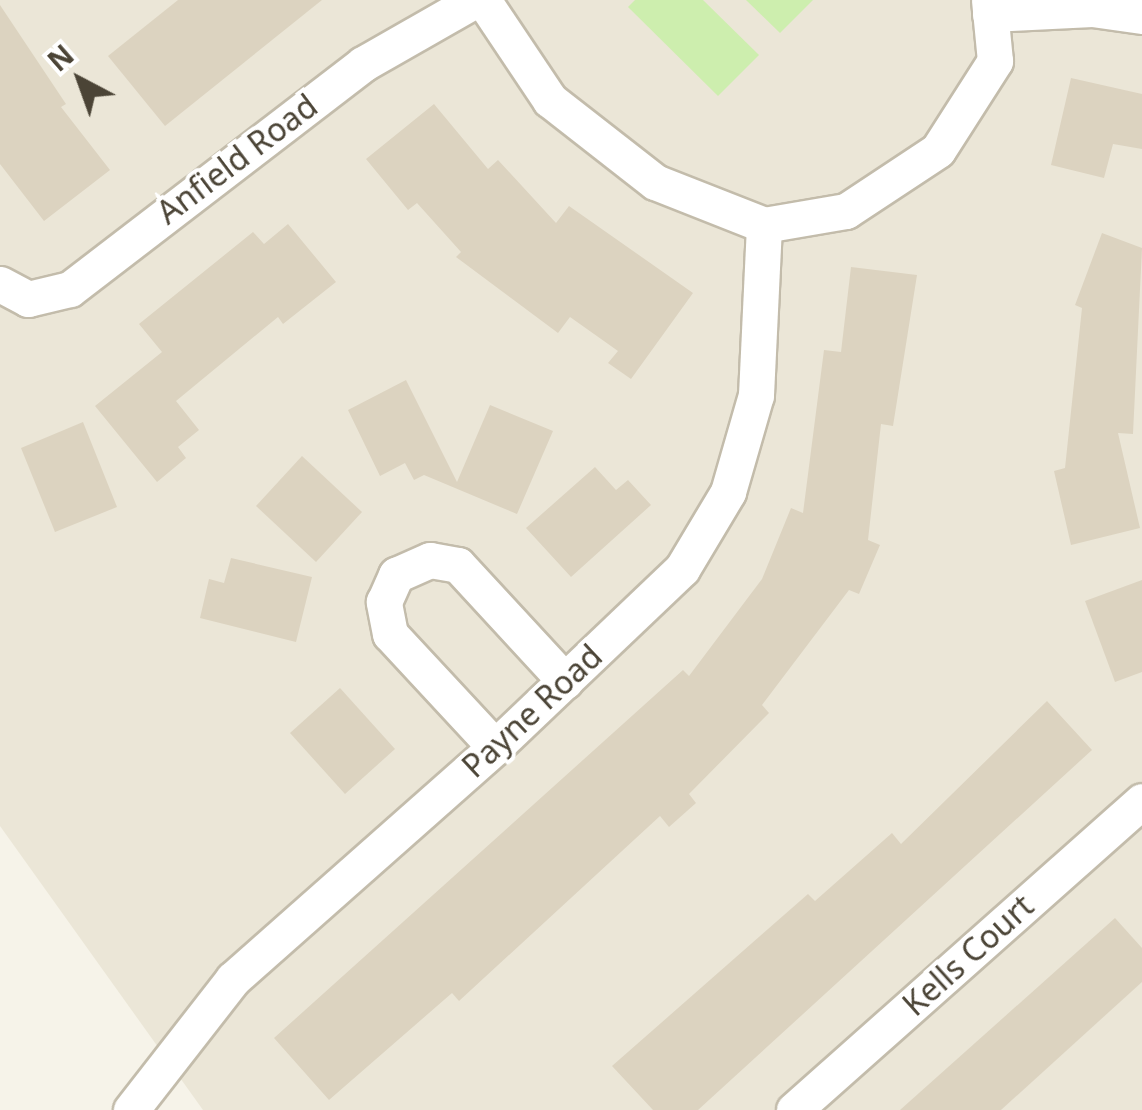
<!DOCTYPE html>
<html>
<head>
<meta charset="utf-8">
<style>
	body { margin:0 }
	#map { position:relative; width:1142px; height:1110px; overflow:hidden; background:#f6f3e9; font-family:"Noto Sans",sans-serif }
	div>[style] { position:absolute }
	[style*='--x'] { left:calc(var(--x)*1px); top:calc(var(--y)*1px); width:calc(var(--w)*1px); rotate:calc(var(--a)*1deg) }
	.residential>* { inset:0; background:#ebe6d7 }
	.green>* { inset:0; background:#cdeeae }
	.building>* { inset:0; background:#dcd3c0 }
	.roads { filter:drop-shadow(2px 0 #c3bcab) drop-shadow(-2px 0 #c3bcab) drop-shadow(0 2px #c3bcab) drop-shadow(0 -2px #c3bcab) }
	.street>* { height:35px; margin:-17.5px; padding:0 17.5px; transform-origin:17.5px; border-radius:17.5px; background:#fff }
	span { translate:-50% -50%; white-space:nowrap; text-align:center; line-height:1.15; -webkit-text-stroke:8px #fff; paint-order:stroke }
	.street-label { font-size:32px; color:#4b4436 }
	.north { position:absolute; left:30px; top:30px; width:100px; height:100px; -webkit-text-stroke:8px #fff; paint-order:stroke; rotate:319deg; font-size:28px; font-weight:700; line-height:40px; text-align:center; color:#4b4436 }
	.north::after { content:''; display:block; margin:auto; width:35px; height:45px; background:#4b4436; clip-path:polygon(50% 0,100% 100%,50% 72%,0 100%) }
</style>
</head>
<body>
<div id="map">
	<div class="residential">
		<div style="clip-path:polygon(0 0,1142px 0,1142px 1110px,203px 1110px,0 826px)"></div>
	</div>
	<div class="green">
		<div style="clip-path:polygon(635px 0,703px 0,759px 55px,718px 96px,628px 7px)"></div>
		<div style="clip-path:polygon(746px 0,813px 0,780px 33px)"></div>
	</div>
	<div class="building">
		<div style="clip-path:polygon(178px 0,322px 0,165px 126px,108px 56px)"></div>
		<div style="clip-path:polygon(0 5px,66px 104px,61px 107px,110px 170px,44px 221px,0 164px)"></div>
		<div style="clip-path:polygon(1071px 78px,1142px 94px,1142px 149px,1113px 144px,1104px 178px,1051px 165px)"></div>
		<div style="clip-path:polygon(434px 104px,488px 169px,498px 160px,556px 223px,569px 206px,693px 293px,631px 379px,608px 363px,618px 351px,570px 317px,558px 333px,456px 257px,461px 252px,417px 203px,408px 210px,366px 159px)"></div>
		<div style="clip-path:polygon(288px 224px,336px 282px,283px 324px,278px 317px,176px 401px,199px 430px,178px 447px,186px 458px,157px 482px,95px 406px,162px 352px,139px 324px,253px 232px,264px 244px)"></div>
		<div style="clip-path:polygon(1102px 233px,1142px 248px,1133px 434px,1118px 433px,1140px 528px,1071px 545px,1054px 471px,1065px 468px,1082px 308px,1075px 305px)"></div>
		<div style="clip-path:polygon(851px 267px,917px 275px,893px 426px,881px 424px,868px 540px,880px 545px,859px 594px,849px 590px,762px 705px,769px 713px,689px 794px,696px 803px,669px 827px,660px 816px,459px 1001px,452px 993px,329px 1100px,274px 1038px,683px 670px,689px 676px,762px 579px,791px 508px,803px 513px,824px 350px,841px 352px)"></div>
		<div style="clip-path:polygon(406px 380px,457px 482px,490px 405px,553px 431px,517px 514px,424px 475px,414px 480px,405px 463px,380px 476px,348px 410px)"></div>
		<div style="clip-path:polygon(83px 422px,117px 507px,55px 532px,21px 448px)"></div>
		<div style="clip-path:polygon(302px 456px,362px 512px,316px 562px,256px 506px)"></div>
		<div style="clip-path:polygon(595px 467px,616px 490px,628px 480px,651px 505px,571px 577px,526px 528px)"></div>
		<div style="clip-path:polygon(231px 558px,312px 577px,296px 642px,200px 618px,209px 579px,224px 583px)"></div>
		<div style="clip-path:polygon(1142px 580px,1142px 672px,1115px 682px,1085px 601px)"></div>
		<div style="clip-path:polygon(340px 688px,395px 749px,345px 794px,290px 733px)"></div>
		<div style="clip-path:polygon(1047px 701px,1092px 750px,698px 1110px,653px 1110px,612px 1066px,808px 894px,815px 901px,892px 833px,901px 844px)"></div>
		<div style="clip-path:polygon(1115px 918px,1142px 948px,1142px 982px,1001px 1110px,900px 1110px)"></div>
	</div>
	<div class="roads">
		<div class="street">
			<div style="--x:483;--y:0;--w:120;--a:56.2"></div>
			<div style="--x:550;--y:100;--w:133;--a:38"></div>
			<div style="--x:655;--y:182;--w:117;--a:21.5"></div>
			<div style="--x:990;--y:14;--w:102;--a:-2.8"></div>
			<div style="--x:1092;--y:9;--w:50;--a:8"></div>
			<div style="--x:764;--y:225;--w:83;--a:-9.7"></div>
			<div style="--x:846;--y:211;--w:110;--a:-33.5"></div>
			<div style="--x:938;--y:150;--w:106;--a:-57.4"></div>
			<div style="--x:995;--y:61;--w:61;--a:-95.6"></div>
			<div style="--x:0;--y:284;--w:32;--a:28"></div>
			<div style="--x:28;--y:299;--w:43;--a:-13.4"></div>
			<div style="--x:70;--y:289;--w:369;--a:-37.5"></div>
			<div style="--x:363;--y:64;--w:129;--a:-29.7"></div>
			<div style="--x:495;--y:747;--w:154;--a:-132.9"></div>
			<div style="--x:390;--y:634;--w:33;--a:-101"></div>
			<div style="--x:384;--y:602;--w:30;--a:-66"></div>
			<div style="--x:396;--y:575;--w:37;--a:-24"></div>
			<div style="--x:430;--y:560;--w:28;--a:10"></div>
			<div style="--x:458;--y:565;--w:158;--a:47.3"></div>
			<div style="--x:131;--y:1110;--w:166;--a:-52.1"></div>
			<div style="--x:233;--y:979;--w:350;--a:-41.5"></div>
			<div style="--x:495;--y:747;--w:258;--a:-43.6"></div>
			<div style="--x:682;--y:569;--w:90;--a:-59.1"></div>
			<div style="--x:728;--y:492;--w:101;--a:-73.9"></div>
			<div style="--x:756;--y:395;--w:170;--a:-87.3"></div>
			<div style="--x:794;--y:1110;--w:465;--a:-41.6"></div>
		</div>
	</div>
	<div class="street-label">
		<span style="left:237px;top:159px;rotate:-37deg">Anfield Road</span>
		<span style="left:532px;top:711px;rotate:-43deg">Payne Road</span>
		<span style="left:968px;top:955px;rotate:-42deg">Kells Court</span>
	</div>
	<div class="north">N</div>
</div>
</body>
</html>
